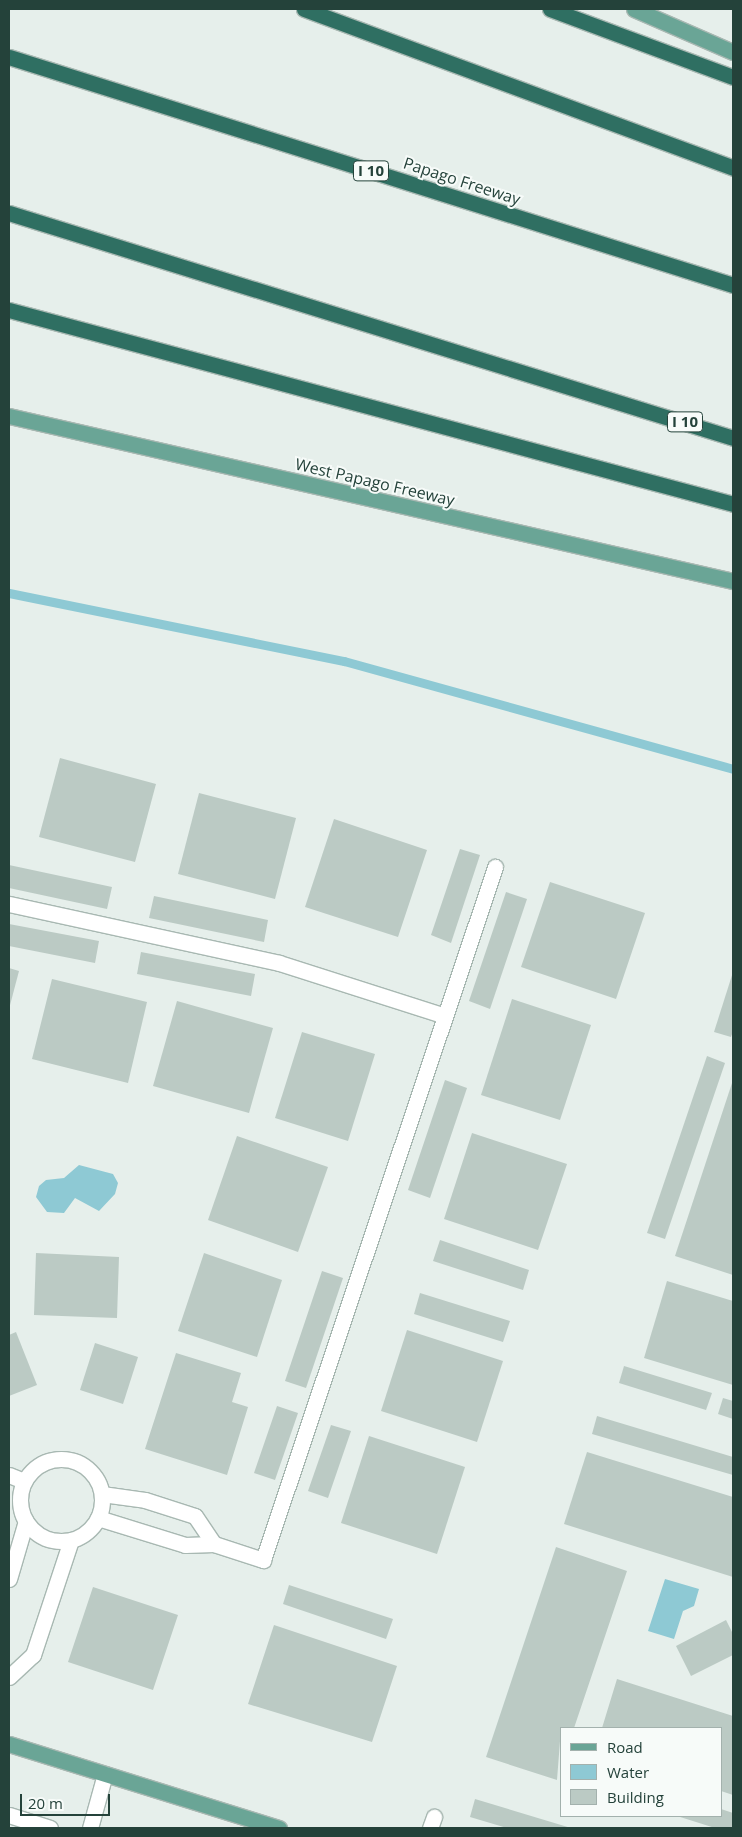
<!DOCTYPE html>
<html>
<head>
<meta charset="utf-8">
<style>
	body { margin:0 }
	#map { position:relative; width:742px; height:1837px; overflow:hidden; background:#e6efeb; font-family:"Open Sans",sans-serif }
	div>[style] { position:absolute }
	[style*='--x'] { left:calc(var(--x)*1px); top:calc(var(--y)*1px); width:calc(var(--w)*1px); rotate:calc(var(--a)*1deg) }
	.water>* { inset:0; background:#8ec9d4 }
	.stream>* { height:9px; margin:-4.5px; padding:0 4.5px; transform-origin:4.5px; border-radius:4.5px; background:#8ec9d4 }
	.building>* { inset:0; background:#bbcac4 }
	.roads { filter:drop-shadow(1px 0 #a8b8b2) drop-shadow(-1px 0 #a8b8b2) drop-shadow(0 1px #a8b8b2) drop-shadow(0 -1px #a8b8b2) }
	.minor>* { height:15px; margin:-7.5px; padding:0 7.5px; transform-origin:7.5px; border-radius:7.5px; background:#fff }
	.minor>.ring { margin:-7.5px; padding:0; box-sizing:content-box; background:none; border:15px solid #fff; border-radius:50% }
	.major>* { height:15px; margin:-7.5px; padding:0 7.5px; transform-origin:7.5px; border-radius:7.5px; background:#6aa596 }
	.highway>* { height:15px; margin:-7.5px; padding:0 7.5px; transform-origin:7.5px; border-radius:7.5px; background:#2f6f62 }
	span { translate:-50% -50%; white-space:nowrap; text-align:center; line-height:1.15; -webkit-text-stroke:4px #f7fbf9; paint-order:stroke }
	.shield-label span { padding:1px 4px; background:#f7fbf9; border:1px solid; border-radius:4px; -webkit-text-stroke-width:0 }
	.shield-label { font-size:15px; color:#24423a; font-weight:700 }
	.street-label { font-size:16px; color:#24423a }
	.frame { position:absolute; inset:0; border:10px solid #24423a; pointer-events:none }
	.legend { position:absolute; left:560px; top:1727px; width:162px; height:90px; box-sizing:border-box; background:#f7fbf9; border:1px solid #a3b1ad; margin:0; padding:6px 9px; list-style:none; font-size:15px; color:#24423a }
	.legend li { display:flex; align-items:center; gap:10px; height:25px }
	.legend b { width:25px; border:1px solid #a3b1ad }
	.scale { position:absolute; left:20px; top:1794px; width:90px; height:22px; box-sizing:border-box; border:2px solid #24423a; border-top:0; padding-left:6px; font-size:15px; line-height:18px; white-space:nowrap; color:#24423a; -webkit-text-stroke:4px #f7fbf9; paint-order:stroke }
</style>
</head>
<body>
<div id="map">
	<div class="water">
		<div style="clip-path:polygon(79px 1165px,113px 1174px,118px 1183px,115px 1194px,99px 1211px,75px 1198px,64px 1213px,47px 1212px,36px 1197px,39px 1186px,46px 1180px,64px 1178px)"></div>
		<div style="clip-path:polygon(665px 1579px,699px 1589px,694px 1606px,683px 1611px,674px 1639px,648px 1631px)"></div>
	</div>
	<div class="stream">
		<div style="--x:9;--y:593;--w:342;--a:11.5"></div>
		<div style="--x:344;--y:661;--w:404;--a:15.5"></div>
	</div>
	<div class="building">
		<div style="clip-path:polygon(60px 758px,156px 784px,135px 862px,39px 837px)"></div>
		<div style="clip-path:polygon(199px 793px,296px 818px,275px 899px,178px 874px)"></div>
		<div style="clip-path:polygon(334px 819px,427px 850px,398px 937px,305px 907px)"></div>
		<div style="clip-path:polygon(460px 849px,480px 855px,451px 943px,431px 935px)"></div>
		<div style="clip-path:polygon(9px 865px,112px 887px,107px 909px,9px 888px)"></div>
		<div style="clip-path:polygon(550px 882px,645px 913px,616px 999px,521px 967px)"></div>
		<div style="clip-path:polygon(506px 892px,527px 899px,490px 1009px,469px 1001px)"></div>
		<div style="clip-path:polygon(154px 896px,268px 920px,264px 942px,149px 918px)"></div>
		<div style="clip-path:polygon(9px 924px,99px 941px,95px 963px,9px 946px)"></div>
		<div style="clip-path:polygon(141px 952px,255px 974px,251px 996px,137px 974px)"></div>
		<div style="clip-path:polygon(9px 968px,19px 971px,9px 1009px)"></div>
		<div style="clip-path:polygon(733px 972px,733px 1031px,731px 1037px,714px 1032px)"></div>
		<div style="clip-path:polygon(52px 979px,147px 1002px,128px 1083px,32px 1059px)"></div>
		<div style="clip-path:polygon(512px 999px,591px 1025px,560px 1120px,481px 1095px)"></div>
		<div style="clip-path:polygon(177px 1001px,273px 1028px,249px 1113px,153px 1086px)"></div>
		<div style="clip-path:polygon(302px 1032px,375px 1054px,348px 1141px,275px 1118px)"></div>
		<div style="clip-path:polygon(707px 1056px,725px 1063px,665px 1239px,647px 1233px)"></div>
		<div style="clip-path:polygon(445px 1080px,467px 1088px,430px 1198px,408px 1190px)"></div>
		<div style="clip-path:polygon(733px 1080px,733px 1275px,675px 1256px)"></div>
		<div style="clip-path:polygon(472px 1133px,567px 1164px,538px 1250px,444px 1219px)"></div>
		<div style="clip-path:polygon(237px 1136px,328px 1167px,298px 1252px,208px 1220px)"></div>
		<div style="clip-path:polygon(440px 1240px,529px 1270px,523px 1290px,433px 1261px)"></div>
		<div style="clip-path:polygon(36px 1253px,119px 1257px,117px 1318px,34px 1315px)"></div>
		<div style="clip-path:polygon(204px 1253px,282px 1280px,257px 1357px,178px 1331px)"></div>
		<div style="clip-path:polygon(322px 1271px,343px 1278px,306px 1388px,285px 1381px)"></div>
		<div style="clip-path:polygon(667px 1281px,733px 1301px,733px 1385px,644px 1358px)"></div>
		<div style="clip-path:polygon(420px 1293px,510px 1321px,503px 1342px,414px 1314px)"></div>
		<div style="clip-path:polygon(407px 1330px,503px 1361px,477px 1442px,381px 1411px)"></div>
		<div style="clip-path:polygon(16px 1332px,37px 1385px,9px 1396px,9px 1335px)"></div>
		<div style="clip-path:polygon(95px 1343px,138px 1357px,123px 1404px,80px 1390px)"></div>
		<div style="clip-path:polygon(176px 1353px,241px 1373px,232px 1402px,248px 1407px,227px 1475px,145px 1449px)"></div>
		<div style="clip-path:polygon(624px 1366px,712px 1393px,706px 1410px,619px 1383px)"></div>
		<div style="clip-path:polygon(723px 1398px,733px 1401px,733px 1419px,718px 1414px)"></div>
		<div style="clip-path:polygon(277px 1406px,298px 1413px,275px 1480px,254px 1473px)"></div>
		<div style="clip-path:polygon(597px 1416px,733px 1457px,733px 1475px,592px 1434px)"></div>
		<div style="clip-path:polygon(331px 1425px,351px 1431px,328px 1498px,308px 1491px)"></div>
		<div style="clip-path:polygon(369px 1436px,465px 1467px,437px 1554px,341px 1523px)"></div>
		<div style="clip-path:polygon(587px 1452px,733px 1497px,733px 1577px,564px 1524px)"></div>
		<div style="clip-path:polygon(556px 1547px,627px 1571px,574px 1728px,561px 1728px,557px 1780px,486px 1757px)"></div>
		<div style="clip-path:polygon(289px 1585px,393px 1619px,386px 1639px,283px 1604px)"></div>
		<div style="clip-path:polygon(93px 1587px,178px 1615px,153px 1690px,68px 1662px)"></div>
		<div style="clip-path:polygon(726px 1620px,733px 1634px,733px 1655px,691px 1676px,676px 1646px)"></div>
		<div style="clip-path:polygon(274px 1625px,397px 1666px,372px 1742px,248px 1704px)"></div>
		<div style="clip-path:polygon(617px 1679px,733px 1716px,733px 1795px,721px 1791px,721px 1728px,602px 1728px)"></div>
		<div style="clip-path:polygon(475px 1799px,571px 1828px,507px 1828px,470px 1817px)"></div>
		<div style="clip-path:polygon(721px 1809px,733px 1813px,733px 1828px,715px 1828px,677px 1816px,721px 1816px)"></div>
	</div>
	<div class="roads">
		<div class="minor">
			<div style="--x:9;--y:904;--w:276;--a:12.3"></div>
			<div style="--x:279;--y:963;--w:174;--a:17.7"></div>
			<div class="ring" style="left:20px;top:1459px;width:67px;height:67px"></div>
			<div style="--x:9;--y:1475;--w:16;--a:22"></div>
			<div style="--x:102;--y:1494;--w:43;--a:7.9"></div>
			<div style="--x:145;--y:1500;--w:52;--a:17.7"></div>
			<div style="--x:195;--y:1516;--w:34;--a:56"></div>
			<div style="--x:98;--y:1518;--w:91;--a:17.2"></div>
			<div style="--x:185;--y:1545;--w:29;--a:-2"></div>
			<div style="--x:214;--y:1544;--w:52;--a:18.1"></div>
			<div style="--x:263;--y:1560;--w:731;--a:-71.49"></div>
			<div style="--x:9;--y:1579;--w:60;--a:-73.7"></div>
			<div style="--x:9;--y:1677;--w:33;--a:-43"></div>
			<div style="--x:33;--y:1655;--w:121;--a:-71.7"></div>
			<div style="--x:9;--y:1815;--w:43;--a:17.6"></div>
			<div style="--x:90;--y:1828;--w:56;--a:-74.5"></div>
			<div style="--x:430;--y:1828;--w:12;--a:-70"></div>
		</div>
		<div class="major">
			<div style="--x:634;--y:9;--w:108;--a:23.5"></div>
			<div style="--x:9;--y:416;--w:743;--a:12.84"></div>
			<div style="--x:9;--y:1744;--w:283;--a:17.3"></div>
		</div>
		<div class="highway">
			<div style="--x:304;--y:9;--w:458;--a:20.3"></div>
			<div style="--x:550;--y:9;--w:195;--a:20.4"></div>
			<div style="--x:9;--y:57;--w:759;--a:17.48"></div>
			<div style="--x:9;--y:213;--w:758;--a:17.26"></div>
			<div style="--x:9;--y:310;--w:750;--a:15"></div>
		</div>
	</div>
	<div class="shield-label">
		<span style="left:371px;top:171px">I 10</span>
		<span style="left:685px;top:422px">I 10</span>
	</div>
	<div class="street-label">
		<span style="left:462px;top:181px;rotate:18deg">Papago Freeway</span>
		<span style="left:375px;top:482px;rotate:13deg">West Papago Freeway</span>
	</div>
	<div class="frame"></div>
	<ul class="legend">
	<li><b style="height:6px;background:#6aa596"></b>Road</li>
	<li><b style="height:14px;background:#8ec9d4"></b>Water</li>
	<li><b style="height:14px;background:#bbcac4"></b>Building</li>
	</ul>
	<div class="scale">20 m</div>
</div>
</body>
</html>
